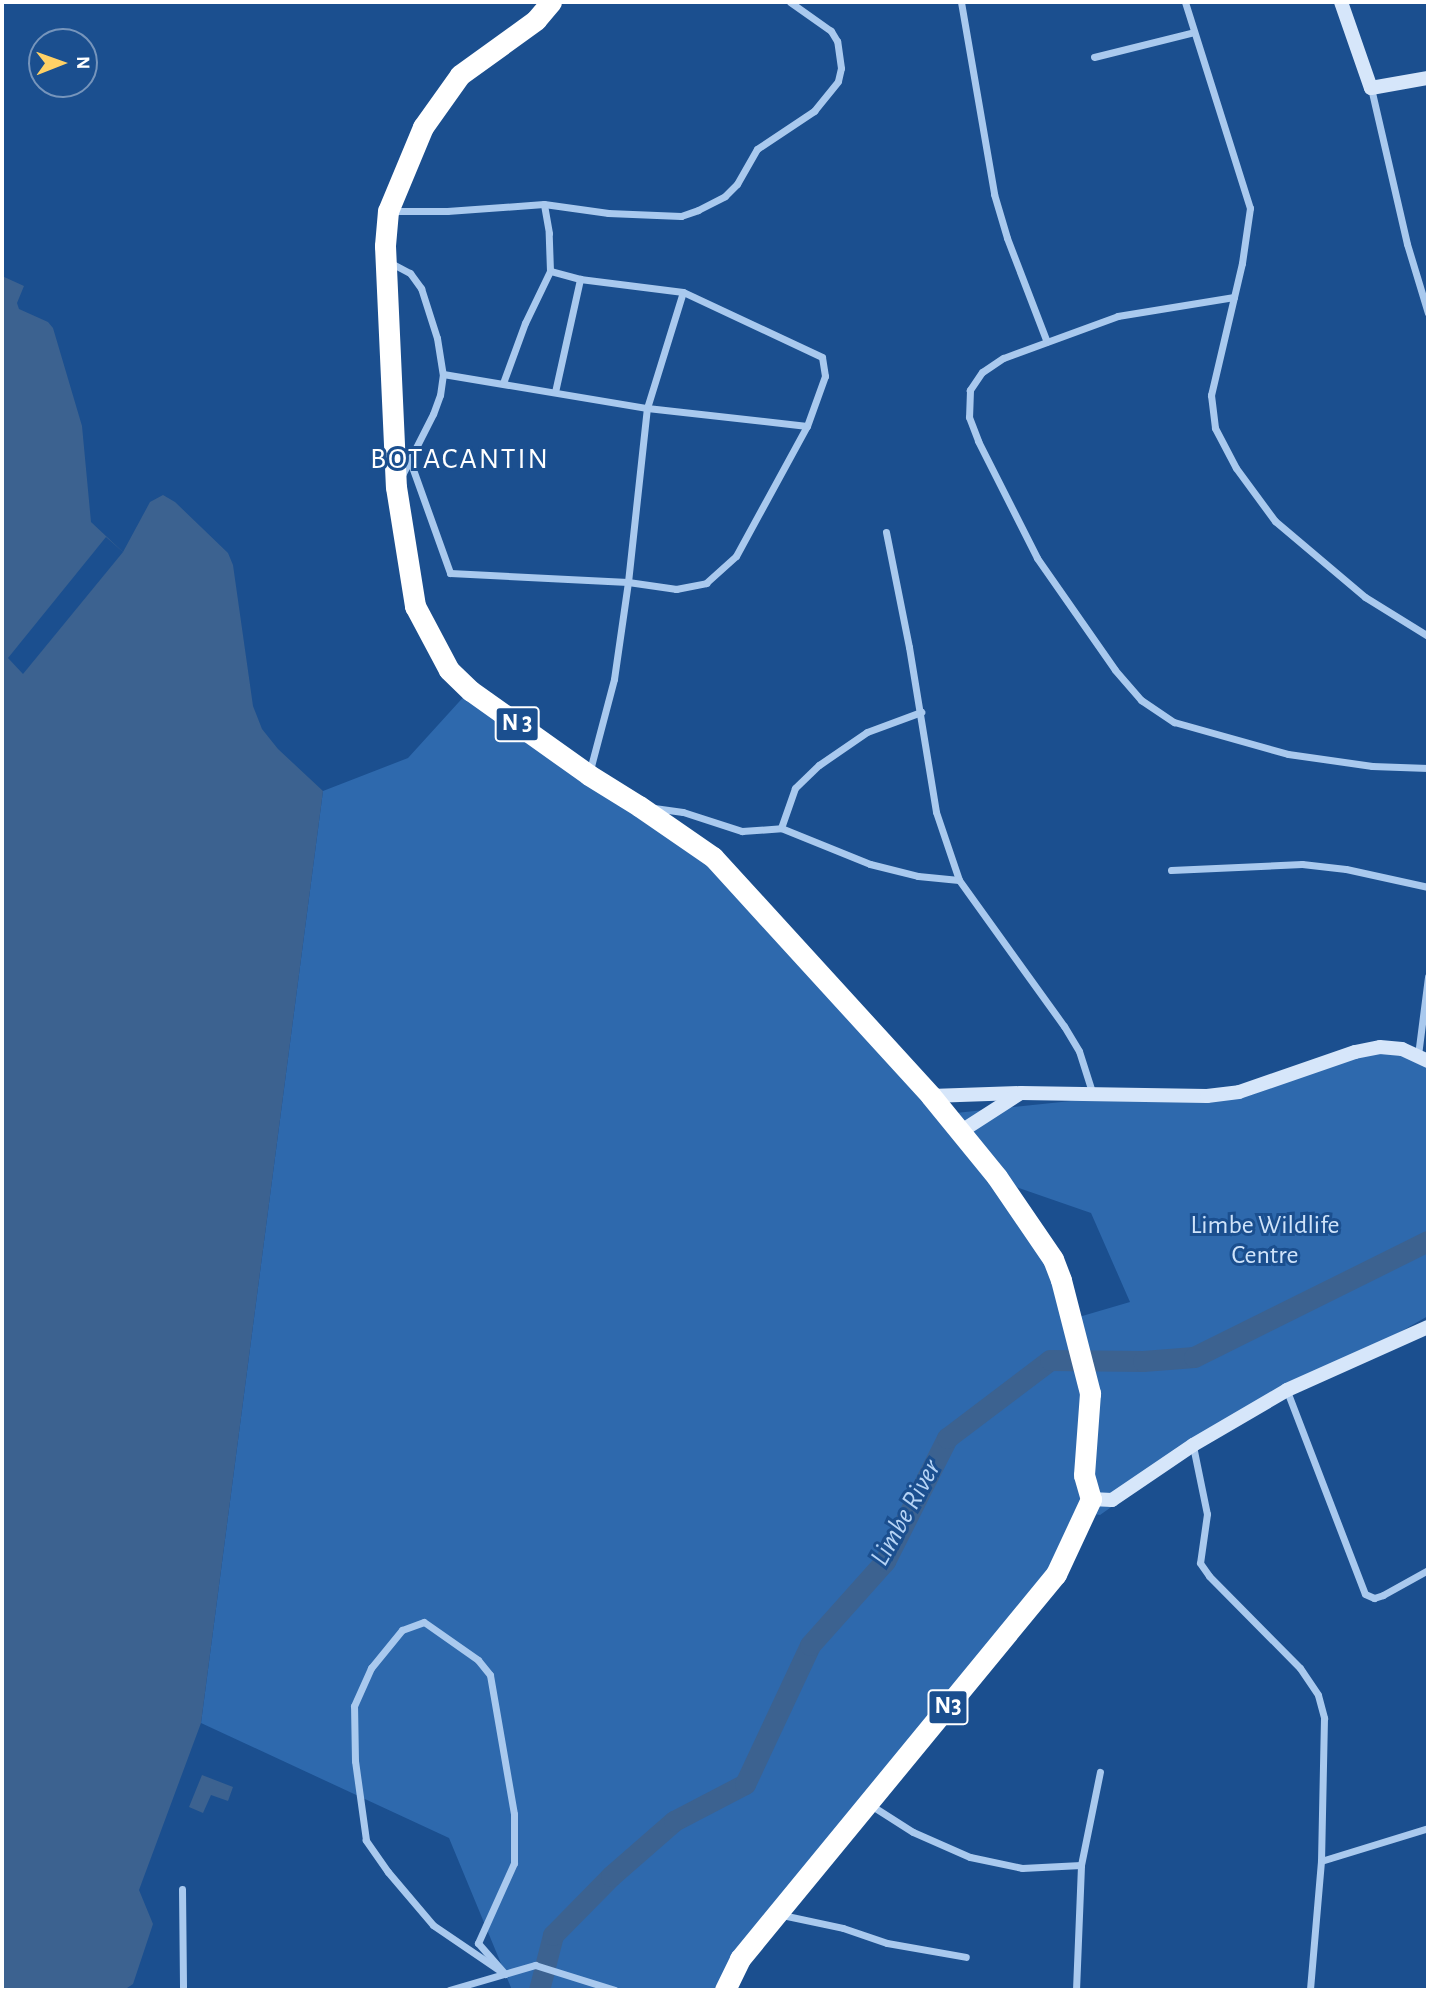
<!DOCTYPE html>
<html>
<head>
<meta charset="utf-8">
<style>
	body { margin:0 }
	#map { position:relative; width:1430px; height:1992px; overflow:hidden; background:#1b4f8f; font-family:"Alegreya Sans",sans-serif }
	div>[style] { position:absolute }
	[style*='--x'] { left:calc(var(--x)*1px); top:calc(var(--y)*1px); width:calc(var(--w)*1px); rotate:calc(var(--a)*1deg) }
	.green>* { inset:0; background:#2e69ad }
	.water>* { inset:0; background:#3c6290 }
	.pier>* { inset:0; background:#1b4f8f }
	.river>* { height:21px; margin:-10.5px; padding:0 10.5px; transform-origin:10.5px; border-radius:10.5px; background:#3c6290 }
	.street>* { height:7px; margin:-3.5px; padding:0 3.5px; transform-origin:3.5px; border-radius:3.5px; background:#a9c9ee }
	.secondary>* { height:14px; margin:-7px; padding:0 7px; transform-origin:7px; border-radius:7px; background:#d6e6fa }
	.highway>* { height:21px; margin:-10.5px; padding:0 10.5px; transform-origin:10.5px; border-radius:10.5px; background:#fff }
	span { translate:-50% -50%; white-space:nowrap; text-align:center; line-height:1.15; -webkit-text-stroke:6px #1b4f8f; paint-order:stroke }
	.shield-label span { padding:2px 5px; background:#1b4f8f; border:2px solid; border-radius:5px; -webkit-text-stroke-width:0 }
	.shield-label { font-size:24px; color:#fff; font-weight:700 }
	.park-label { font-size:26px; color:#cfe3fa }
	.water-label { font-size:28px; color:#b5d3f5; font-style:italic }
	.quarter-label { font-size:30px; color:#fff; letter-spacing:2px }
	.frame { position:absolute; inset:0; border:4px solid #fff; pointer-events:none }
	.north { position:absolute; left:28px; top:28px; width:70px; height:70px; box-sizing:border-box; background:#1b4f8f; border:2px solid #7695bc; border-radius:50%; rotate:89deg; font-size:19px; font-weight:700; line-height:28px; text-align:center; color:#fff }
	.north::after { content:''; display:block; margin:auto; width:24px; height:32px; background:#ffd166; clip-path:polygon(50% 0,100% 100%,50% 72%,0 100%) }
</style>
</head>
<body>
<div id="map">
	<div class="green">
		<div style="clip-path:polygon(evenodd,468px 692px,714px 862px,946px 1114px,1090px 1099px,1220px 1101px,1379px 1049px,1402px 1051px,1428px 1065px,1428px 1316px,1182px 1457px,1100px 1515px,1075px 1511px,1050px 1574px,723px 1990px,512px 1990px,449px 1838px,201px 1723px,323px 791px,408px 758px,468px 692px,996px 1180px,1091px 1213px,1130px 1302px,1072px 1319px,1053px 1260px,996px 1180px)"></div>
	</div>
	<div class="water">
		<div style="clip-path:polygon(2px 276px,24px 286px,17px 303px,19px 309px,48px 322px,53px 328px,82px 426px,91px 522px,123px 552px,150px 502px,163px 495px,175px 502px,228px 553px,233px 565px,253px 706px,262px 729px,278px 749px,323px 791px,201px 1723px,139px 1890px,153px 1924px,133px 1984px,124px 1990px,2px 1990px)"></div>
		<div style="clip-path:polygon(202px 1775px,233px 1787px,228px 1801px,211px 1795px,203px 1813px,189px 1807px)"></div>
	</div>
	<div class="pier">
		<div style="clip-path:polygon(106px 537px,123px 552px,23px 674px,8px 658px)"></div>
	</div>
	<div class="river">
		<div style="--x:539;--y:1990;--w:57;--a:-75.7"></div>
		<div style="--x:553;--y:1935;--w:83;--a:-45.5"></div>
		<div style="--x:611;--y:1876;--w:84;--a:-41.1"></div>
		<div style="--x:674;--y:1821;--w:80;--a:-27.5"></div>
		<div style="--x:745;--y:1784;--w:153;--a:-64.9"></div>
		<div style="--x:810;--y:1645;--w:113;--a:-48.2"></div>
		<div style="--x:885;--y:1561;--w:138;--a:-63.2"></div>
		<div style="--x:947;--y:1438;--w:129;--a:-37.1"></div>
		<div style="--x:1050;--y:1360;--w:93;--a:0.6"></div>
		<div style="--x:1143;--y:1361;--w:51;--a:-4.5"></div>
		<div style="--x:1194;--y:1357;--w:261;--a:-26.4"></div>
	</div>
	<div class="street">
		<div style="--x:961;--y:2;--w:195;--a:80.2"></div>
		<div style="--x:994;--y:194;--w:46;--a:73.5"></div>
		<div style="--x:1007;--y:238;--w:111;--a:69"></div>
		<div style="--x:1185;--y:2;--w:216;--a:72.5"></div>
		<div style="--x:1250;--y:208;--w:56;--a:98.3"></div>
		<div style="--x:1242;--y:263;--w:136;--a:103.2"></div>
		<div style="--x:1211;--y:395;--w:33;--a:83"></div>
		<div style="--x:1215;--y:428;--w:45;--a:62.3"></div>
		<div style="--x:1236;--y:468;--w:66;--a:53.7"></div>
		<div style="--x:1275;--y:521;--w:118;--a:40.2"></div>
		<div style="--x:1365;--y:597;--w:74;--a:31.8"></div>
		<div style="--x:1094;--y:57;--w:103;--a:-14"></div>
		<div style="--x:1371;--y:88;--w:160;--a:77"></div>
		<div style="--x:1407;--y:244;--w:72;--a:73.1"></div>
		<div style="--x:390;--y:211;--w:57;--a:0"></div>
		<div style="--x:447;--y:211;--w:97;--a:-4.1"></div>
		<div style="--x:544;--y:204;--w:65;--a:8"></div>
		<div style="--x:608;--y:213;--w:73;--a:2.4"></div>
		<div style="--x:681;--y:216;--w:18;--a:-19"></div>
		<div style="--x:698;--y:210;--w:30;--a:-27"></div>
		<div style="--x:725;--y:196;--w:17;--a:-45"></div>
		<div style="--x:737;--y:184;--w:40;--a:-60.3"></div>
		<div style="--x:757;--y:149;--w:69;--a:-33.7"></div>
		<div style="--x:814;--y:111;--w:38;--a:-51"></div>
		<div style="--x:838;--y:81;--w:13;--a:-77"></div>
		<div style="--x:841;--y:68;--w:27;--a:-98"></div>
		<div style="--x:837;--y:41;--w:12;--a:-121"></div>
		<div style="--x:831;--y:31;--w:50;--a:-144.7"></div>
		<div style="--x:389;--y:262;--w:24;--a:28"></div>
		<div style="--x:410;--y:273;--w:19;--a:54"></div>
		<div style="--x:421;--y:288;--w:52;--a:72.3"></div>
		<div style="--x:437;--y:338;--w:36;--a:81"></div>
		<div style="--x:443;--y:374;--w:21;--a:98"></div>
		<div style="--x:440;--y:395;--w:20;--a:110"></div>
		<div style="--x:433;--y:414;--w:71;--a:116.9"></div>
		<div style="--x:1234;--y:297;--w:118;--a:170.7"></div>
		<div style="--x:1118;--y:316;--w:122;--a:159.9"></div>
		<div style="--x:1003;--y:358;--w:25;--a:146"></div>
		<div style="--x:982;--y:372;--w:22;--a:124"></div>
		<div style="--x:970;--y:390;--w:27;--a:92"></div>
		<div style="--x:969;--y:417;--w:26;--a:69"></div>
		<div style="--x:978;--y:441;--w:131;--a:63.2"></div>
		<div style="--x:1037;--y:558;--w:136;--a:55.1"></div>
		<div style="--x:1115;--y:670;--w:40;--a:49"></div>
		<div style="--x:1141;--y:700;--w:40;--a:34"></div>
		<div style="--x:1174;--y:722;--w:118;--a:15.7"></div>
		<div style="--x:1288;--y:754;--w:85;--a:8.1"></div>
		<div style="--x:1372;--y:766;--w:56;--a:2"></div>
		<div style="--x:443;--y:374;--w:207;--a:9.5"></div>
		<div style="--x:647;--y:408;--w:161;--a:6.4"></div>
		<div style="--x:503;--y:383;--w:64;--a:-69.9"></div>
		<div style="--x:525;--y:323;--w:58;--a:-64.3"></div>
		<div style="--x:555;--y:392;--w:116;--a:-77.5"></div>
		<div style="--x:410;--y:461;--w:119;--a:70.3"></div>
		<div style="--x:450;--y:573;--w:178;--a:2.9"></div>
		<div style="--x:628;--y:582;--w:49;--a:8.3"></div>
		<div style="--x:676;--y:589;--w:31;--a:-11"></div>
		<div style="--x:706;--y:583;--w:40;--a:-42"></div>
		<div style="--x:736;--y:556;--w:148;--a:-61.4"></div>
		<div style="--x:807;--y:426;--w:53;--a:-70.2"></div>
		<div style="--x:825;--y:376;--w:19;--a:-99"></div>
		<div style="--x:822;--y:357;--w:153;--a:-154.9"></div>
		<div style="--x:683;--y:292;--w:104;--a:-172.8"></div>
		<div style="--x:580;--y:279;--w:31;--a:-165"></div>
		<div style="--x:550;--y:271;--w:38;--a:-92"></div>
		<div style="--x:549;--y:233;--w:29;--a:-100"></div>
		<div style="--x:886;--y:532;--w:117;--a:78.7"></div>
		<div style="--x:909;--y:647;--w:167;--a:80.7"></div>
		<div style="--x:936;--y:812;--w:72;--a:71.3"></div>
		<div style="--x:959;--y:880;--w:180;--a:54.3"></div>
		<div style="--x:1064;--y:1026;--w:29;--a:59"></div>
		<div style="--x:1079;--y:1051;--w:46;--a:72.3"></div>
		<div style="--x:590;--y:770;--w:94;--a:-75.2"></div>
		<div style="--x:614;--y:679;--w:98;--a:-81.8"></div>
		<div style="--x:628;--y:582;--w:175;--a:-83.8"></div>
		<div style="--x:647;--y:408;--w:121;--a:-72.8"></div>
		<div style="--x:654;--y:808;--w:29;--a:8"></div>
		<div style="--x:683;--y:812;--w:62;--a:17.9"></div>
		<div style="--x:742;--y:831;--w:39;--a:-4"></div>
		<div style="--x:781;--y:828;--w:96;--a:22"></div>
		<div style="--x:870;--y:864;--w:49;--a:14"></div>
		<div style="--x:918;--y:876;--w:41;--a:5.6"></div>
		<div style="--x:781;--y:828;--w:42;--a:-70.7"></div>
		<div style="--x:795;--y:788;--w:33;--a:-44"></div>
		<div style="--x:819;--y:765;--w:58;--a:-34.5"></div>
		<div style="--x:867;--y:732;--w:58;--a:-20.3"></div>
		<div style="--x:1171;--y:870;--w:131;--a:-2.6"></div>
		<div style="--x:1302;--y:864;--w:44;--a:6.5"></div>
		<div style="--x:1346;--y:869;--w:84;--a:12.4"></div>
		<div style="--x:1418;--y:1055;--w:79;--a:-82.7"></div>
		<div style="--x:1287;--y:1391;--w:217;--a:69"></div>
		<div style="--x:1365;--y:1594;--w:10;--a:24"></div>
		<div style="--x:1374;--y:1598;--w:9;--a:-18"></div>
		<div style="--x:1383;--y:1595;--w:51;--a:-29.1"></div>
		<div style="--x:1193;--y:1446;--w:69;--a:78.4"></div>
		<div style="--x:1207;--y:1514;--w:49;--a:98.1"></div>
		<div style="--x:1200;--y:1563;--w:16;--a:55"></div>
		<div style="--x:1209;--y:1576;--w:129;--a:45.3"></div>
		<div style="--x:1300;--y:1668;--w:32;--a:56"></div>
		<div style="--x:1318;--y:1695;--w:24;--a:75"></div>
		<div style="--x:1324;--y:1718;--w:143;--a:91.2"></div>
		<div style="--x:1321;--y:1861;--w:129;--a:94.9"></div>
		<div style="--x:424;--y:1622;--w:66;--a:35.1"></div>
		<div style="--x:478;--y:1660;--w:19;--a:51"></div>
		<div style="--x:490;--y:1675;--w:141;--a:80.2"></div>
		<div style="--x:514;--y:1814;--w:49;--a:90"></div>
		<div style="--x:514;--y:1863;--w:88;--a:114.2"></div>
		<div style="--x:478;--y:1943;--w:41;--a:48.9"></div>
		<div style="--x:505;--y:1974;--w:87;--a:-145.8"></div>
		<div style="--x:433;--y:1925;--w:70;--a:-130.3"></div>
		<div style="--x:388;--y:1872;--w:39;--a:-125"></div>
		<div style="--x:366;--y:1840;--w:80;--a:-97.9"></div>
		<div style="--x:355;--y:1761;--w:55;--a:-91"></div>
		<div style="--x:354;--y:1706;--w:42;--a:-65.9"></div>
		<div style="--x:371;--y:1668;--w:49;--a:-50.8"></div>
		<div style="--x:402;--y:1630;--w:23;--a:-20"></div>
		<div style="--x:869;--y:1804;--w:52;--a:32.5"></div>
		<div style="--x:913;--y:1832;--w:62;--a:23.7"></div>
		<div style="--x:970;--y:1857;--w:53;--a:11.9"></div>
		<div style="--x:1022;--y:1868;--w:59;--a:-2.9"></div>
		<div style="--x:1321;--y:1861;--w:112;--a:-17.1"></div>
		<div style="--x:182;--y:1889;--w:101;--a:89.4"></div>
		<div style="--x:782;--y:1915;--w:62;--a:12"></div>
		<div style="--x:843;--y:1928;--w:46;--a:18.8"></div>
		<div style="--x:887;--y:1943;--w:80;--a:10"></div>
		<div style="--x:449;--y:1990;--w:90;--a:-16.2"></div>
		<div style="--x:535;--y:1965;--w:84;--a:17.4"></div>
		<div style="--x:1076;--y:1990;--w:125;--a:-87.7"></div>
		<div style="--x:1081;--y:1865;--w:95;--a:-78.5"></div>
	</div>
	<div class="secondary">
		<div style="--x:1341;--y:2;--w:91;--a:70.8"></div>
		<div style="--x:1371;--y:88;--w:58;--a:-10"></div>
		<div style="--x:931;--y:1096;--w:90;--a:-1.9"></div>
		<div style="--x:1021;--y:1093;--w:186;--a:0.9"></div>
		<div style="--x:1207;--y:1096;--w:32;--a:-7"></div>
		<div style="--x:1239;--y:1092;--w:123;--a:-19"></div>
		<div style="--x:1355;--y:1052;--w:25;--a:-11"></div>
		<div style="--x:1380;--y:1047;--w:22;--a:5"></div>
		<div style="--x:1402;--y:1049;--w:29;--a:25"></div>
		<div style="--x:960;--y:1132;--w:70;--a:-32.8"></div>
		<div style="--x:1091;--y:1499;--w:21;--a:3"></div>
		<div style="--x:1112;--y:1500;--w:98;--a:-34.2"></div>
		<div style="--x:1193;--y:1445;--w:109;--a:-30.3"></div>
		<div style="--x:1287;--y:1390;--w:154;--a:-24.1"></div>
	</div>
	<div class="highway">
		<div style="--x:551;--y:2;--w:23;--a:130"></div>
		<div style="--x:536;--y:20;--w:94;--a:144.1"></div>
		<div style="--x:460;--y:75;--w:64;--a:125.4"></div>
		<div style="--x:423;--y:127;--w:91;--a:112.6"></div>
		<div style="--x:388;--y:211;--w:35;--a:95"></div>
		<div style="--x:385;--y:246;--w:241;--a:87.4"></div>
		<div style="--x:396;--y:487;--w:121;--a:80.9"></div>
		<div style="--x:415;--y:606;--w:72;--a:62"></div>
		<div style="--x:449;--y:670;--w:30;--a:44"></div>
		<div style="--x:471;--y:691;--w:145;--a:35.4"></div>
		<div style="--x:589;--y:775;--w:59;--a:31.8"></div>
		<div style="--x:639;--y:806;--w:90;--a:34.6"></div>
		<div style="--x:713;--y:857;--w:323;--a:47.6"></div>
		<div style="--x:931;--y:1096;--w:104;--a:50.8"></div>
		<div style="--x:997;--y:1177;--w:99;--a:55.7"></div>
		<div style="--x:1053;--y:1259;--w:22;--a:69"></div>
		<div style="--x:1061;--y:1280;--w:117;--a:75.6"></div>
		<div style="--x:1090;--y:1393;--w:82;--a:94.2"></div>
		<div style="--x:1084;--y:1475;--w:25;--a:74"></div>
		<div style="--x:1091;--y:1499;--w:83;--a:115"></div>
		<div style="--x:1056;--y:1574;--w:498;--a:129.4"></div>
		<div style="--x:740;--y:1959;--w:34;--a:116"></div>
	</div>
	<div class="shield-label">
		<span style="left:517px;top:724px">N 3</span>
		<span style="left:948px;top:1707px">N3</span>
	</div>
	<div class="park-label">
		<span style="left:1265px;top:1241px">Limbe Wildlife<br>Centre</span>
	</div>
	<div class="water-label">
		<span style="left:906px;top:1513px;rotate:-61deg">Limbe River</span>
	</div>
	<div class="quarter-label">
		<span style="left:460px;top:459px">BOTACANTIN</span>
	</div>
	<div class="frame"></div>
	<div class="north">N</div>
</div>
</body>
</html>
